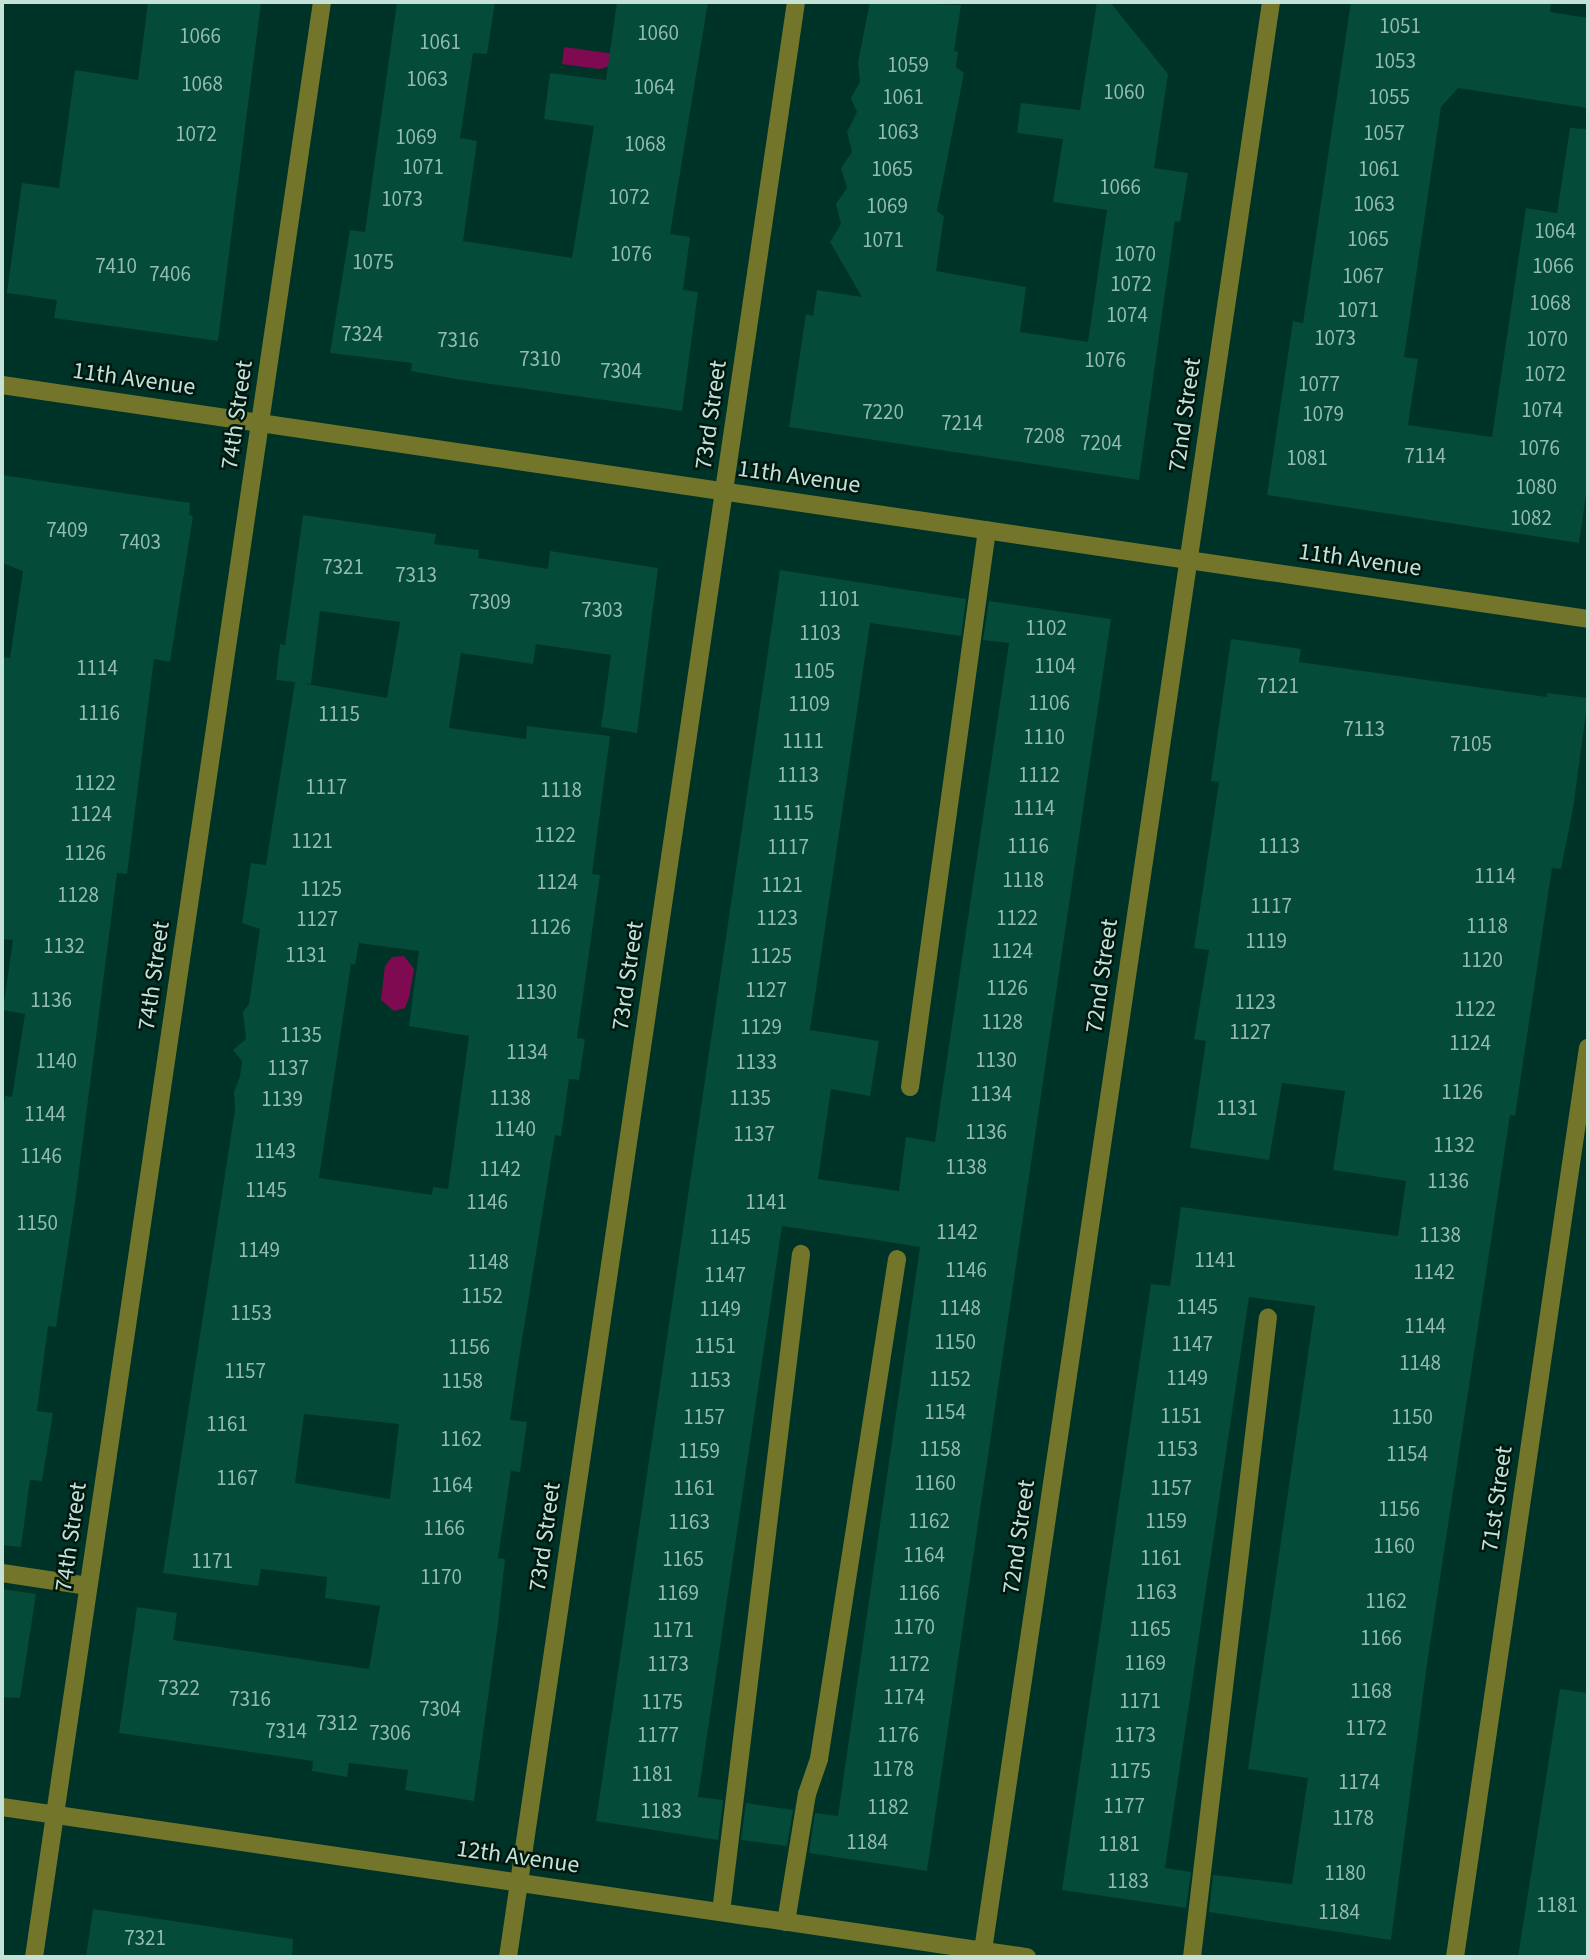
<!DOCTYPE html>
<html>
<head>
<meta charset="utf-8">
<style>
	body { margin:0 }
	#map { position:relative; width:1590px; height:1959px; overflow:hidden; background:#003327; font-family:"Source Sans 3",sans-serif }
	div>[style] { position:absolute }
	[style*='--x'] { left:calc(var(--x)*1px); top:calc(var(--y)*1px); width:calc(var(--w)*1px); rotate:calc(var(--a)*1deg) }
	.water>* { inset:0; background:#800a51 }
	.building>* { inset:0; background:#044b3a }
	.minor>* { height:18px; margin:-9px; padding:0 9px; transform-origin:9px; border-radius:9px; background:#73762a }
	span { translate:-50% -50%; white-space:nowrap; text-align:center; line-height:1.15; -webkit-text-stroke:5px #011811; paint-order:stroke }
	.number-label { font-size:21px; color:#94bcb0 }
	.number-label span { -webkit-text-stroke-width:0 }
	.street-label { font-size:24px; color:#c4e2d7 }
	.frame { position:absolute; inset:0; border:4px solid #c4e2d7; pointer-events:none }
</style>
</head>
<body>
<div id="map">
	<div class="water">
		<div style="clip-path:polygon(564px 47px,615px 54px,613px 65px,599px 69px,562px 64px)"></div>
		<div style="clip-path:polygon(404px 956px,414px 969px,409px 997px,405px 1008px,394px 1011px,381px 1000px,385px 966px,392px 957px)"></div>
	</div>
	<div class="building">
		<div style="clip-path:polygon(148px 2px,261px 2px,218px 341px,54px 318px,57px 300px,7px 293px,22px 183px,59px 188px,75px 70px,138px 80px)"></div>
		<div style="clip-path:polygon(397px 2px,495px 2px,487px 54px,473px 53px,460px 138px,477px 141px,463px 241px,572px 258px,594px 126px,544px 119px,550px 73px,606px 80px,617px 2px,708px 2px,670px 234px,690px 237px,683px 290px,698px 292px,682px 411px,456px 379px,411px 371px,412px 363px,330px 353px,350px 230px,365px 232px)"></div>
		<div style="clip-path:polygon(870px 2px,961px 5px,954px 51px,958px 52px,956px 67px,964px 73px,937px 211px,944px 216px,936px 271px,1026px 287px,1020px 332px,1088px 342px,1107px 210px,1053px 202px,1063px 139px,1017px 133px,1021px 103px,1080px 110px,1097px 2px,1110px 2px,1168px 74px,1154px 168px,1188px 173px,1180px 222px,1175px 221px,1139px 480px,789px 427px,806px 314px,813px 316px,817px 290px,862px 297px,830px 242px,841px 224px,836px 204px,847px 188px,841px 168px,852px 152px,847px 132px,857px 112px,851px 98px,860px 82px,858px 62px)"></div>
		<div style="clip-path:polygon(1351px 2px,1551px 2px,1550px 12px,1588px 18px,1588px 108px,1458px 88px,1441px 107px,1404px 357px,1418px 359px,1408px 425px,1492px 437px,1526px 208px,1557px 213px,1570px 128px,1588px 129px,1588px 481px,1579px 543px,1267px 495px,1293px 321px,1303px 323px)"></div>
		<div style="clip-path:polygon(2px 475px,190px 503px,189px 515px,193px 516px,170px 662px,154px 659px,127px 874px,117px 873px,75px 1202px,56px 1327px,48px 1326px,37px 1411px,53px 1413px,42px 1481px,30px 1480px,21px 1547px,2px 1545px,2px 1121px,5px 1096px,12px 1097px,25px 1014px,3px 1010px,13px 940px,2px 939px,2px 657px,10px 658px,23px 571px,2px 563px)"></div>
		<div style="clip-path:polygon(evenodd,303px 515px,436px 534px,434px 544px,479px 550px,478px 558px,548px 569px,550px 551px,658px 568px,637px 733px,601px 727px,611px 655px,536px 644px,533px 664px,461px 653px,449px 728px,526px 739px,527px 726px,610px 736px,592px 874px,600px 875px,577px 1038px,585px 1039px,579px 1080px,569px 1079px,561px 1136px,555px 1135px,517px 1371px,510px 1420px,527px 1422px,520px 1472px,511px 1471px,498px 1558px,505px 1559px,498px 1624px,474px 1801px,405px 1790px,408px 1770px,349px 1763px,347px 1777px,312px 1771px,313px 1761px,119px 1733px,137px 1607px,177px 1613px,173px 1640px,369px 1669px,380px 1606px,325px 1598px,327px 1577px,261px 1569px,258px 1586px,163px 1573px,235px 1110px,234px 1092px,240px 1076px,242px 1061px,233px 1050px,246px 1039px,243px 1012px,249px 1004px,260px 929px,242px 923px,251px 863px,266px 865px,295px 682px,387px 698px,400px 622px,320px 611px,311px 684px,276px 680px,280px 644px,285px 645px,303px 515px,359px 943px,419px 951px,409px 1026px,469px 1036px,448px 1189px,433px 1187px,432px 1195px,319px 1178px,351px 964px,355px 965px,359px 943px,303px 515px,304px 1414px,399px 1424px,390px 1499px,295px 1483px,304px 1414px)"></div>
		<div style="clip-path:polygon(780px 570px,966px 599px,961px 636px,870px 623px,810px 1030px,879px 1041px,870px 1096px,831px 1089px,818px 1179px,899px 1191px,906px 1137px,935px 1142px,940px 1106px,1009px 643px,983px 640px,989px 601px,1111px 619px,927px 1871px,809px 1853px,815px 1813px,838px 1816px,920px 1247px,870px 1239px,782px 1226px,698px 1797px,723px 1800px,718px 1840px,596px 1821px)"></div>
		<div style="clip-path:polygon(1231px 639px,1301px 649px,1299px 662px,1547px 697px,1547px 693px,1588px 698px,1573px 809px,1561px 869px,1552px 868px,1515px 1116px,1510px 1115px,1427px 1664px,1391px 1940px,1209px 1912px,1213px 1875px,1292px 1884px,1308px 1778px,1248px 1769px,1315px 1306px,1249px 1297px,1165px 1868px,1191px 1872px,1186px 1908px,1062px 1890px,1151px 1284px,1170px 1286px,1181px 1207px,1398px 1236px,1406px 1181px,1333px 1170px,1345px 1091px,1282px 1083px,1269px 1160px,1190px 1148px,1206px 1041px,1194px 1039px,1209px 950px,1194px 948px,1219px 782px,1211px 781px)"></div>
		<div style="clip-path:polygon(2px 1589px,36px 1594px,20px 1698px,2px 1697px)"></div>
		<div style="clip-path:polygon(1560px 1689px,1588px 1693px,1588px 1957px,1518px 1957px)"></div>
		<div style="clip-path:polygon(746px 1803px,793px 1810px,787px 1846px,741px 1840px)"></div>
		<div style="clip-path:polygon(93px 1909px,293px 1939px,292px 1957px,86px 1957px)"></div>
	</div>
	<div class="minor">
		<div style="--x:2;--y:385;--w:1603;--a:8.39"></div>
		<div style="--x:910;--y:1087;--w:562;--a:-82.13"></div>
		<div style="--x:2;--y:1573;--w:87;--a:8.6"></div>
		<div style="--x:2;--y:1807;--w:1036;--a:8.33"></div>
		<div style="--x:721;--y:1912;--w:663;--a:-83.07"></div>
		<div style="--x:786;--y:1922;--w:130;--a:-80.7"></div>
		<div style="--x:807;--y:1794;--w:37;--a:-71"></div>
		<div style="--x:819;--y:1759;--w:506;--a:-81.13"></div>
		<div style="--x:34;--y:1957;--w:1976;--a:-81.62"></div>
		<div style="--x:508;--y:1957;--w:1976;--a:-81.62"></div>
		<div style="--x:982;--y:1957;--w:1976;--a:-81.59"></div>
		<div style="--x:1192;--y:1957;--w:644;--a:-83.23"></div>
		<div style="--x:1455;--y:1957;--w:919;--a:-81.68"></div>
	</div>
	<div class="number-label">
		<span style="left:1400px;top:26px">1051</span>
		<span style="left:658px;top:33px">1060</span>
		<span style="left:200px;top:36px">1066</span>
		<span style="left:440px;top:42px">1061</span>
		<span style="left:1395px;top:61px">1053</span>
		<span style="left:908px;top:65px">1059</span>
		<span style="left:427px;top:79px">1063</span>
		<span style="left:202px;top:84px">1068</span>
		<span style="left:654px;top:87px">1064</span>
		<span style="left:1124px;top:92px">1060</span>
		<span style="left:903px;top:97px">1061</span>
		<span style="left:1389px;top:97px">1055</span>
		<span style="left:898px;top:132px">1063</span>
		<span style="left:1384px;top:133px">1057</span>
		<span style="left:196px;top:134px">1072</span>
		<span style="left:416px;top:137px">1069</span>
		<span style="left:645px;top:144px">1068</span>
		<span style="left:423px;top:167px">1071</span>
		<span style="left:892px;top:169px">1065</span>
		<span style="left:1379px;top:169px">1061</span>
		<span style="left:1120px;top:187px">1066</span>
		<span style="left:629px;top:197px">1072</span>
		<span style="left:402px;top:199px">1073</span>
		<span style="left:1374px;top:204px">1063</span>
		<span style="left:887px;top:206px">1069</span>
		<span style="left:1555px;top:231px">1064</span>
		<span style="left:1368px;top:239px">1065</span>
		<span style="left:883px;top:240px">1071</span>
		<span style="left:631px;top:254px">1076</span>
		<span style="left:1135px;top:254px">1070</span>
		<span style="left:373px;top:262px">1075</span>
		<span style="left:116px;top:266px">7410</span>
		<span style="left:1553px;top:266px">1066</span>
		<span style="left:170px;top:274px">7406</span>
		<span style="left:1363px;top:276px">1067</span>
		<span style="left:1131px;top:284px">1072</span>
		<span style="left:1550px;top:303px">1068</span>
		<span style="left:1358px;top:310px">1071</span>
		<span style="left:1127px;top:315px">1074</span>
		<span style="left:362px;top:334px">7324</span>
		<span style="left:1335px;top:338px">1073</span>
		<span style="left:1547px;top:339px">1070</span>
		<span style="left:458px;top:340px">7316</span>
		<span style="left:540px;top:359px">7310</span>
		<span style="left:1105px;top:360px">1076</span>
		<span style="left:621px;top:371px">7304</span>
		<span style="left:1545px;top:374px">1072</span>
		<span style="left:1319px;top:384px">1077</span>
		<span style="left:1542px;top:410px">1074</span>
		<span style="left:883px;top:412px">7220</span>
		<span style="left:1323px;top:414px">1079</span>
		<span style="left:962px;top:423px">7214</span>
		<span style="left:1044px;top:436px">7208</span>
		<span style="left:1101px;top:443px">7204</span>
		<span style="left:1539px;top:448px">1076</span>
		<span style="left:1425px;top:456px">7114</span>
		<span style="left:1307px;top:458px">1081</span>
		<span style="left:1536px;top:487px">1080</span>
		<span style="left:1531px;top:518px">1082</span>
		<span style="left:67px;top:530px">7409</span>
		<span style="left:140px;top:542px">7403</span>
		<span style="left:343px;top:567px">7321</span>
		<span style="left:416px;top:575px">7313</span>
		<span style="left:839px;top:599px">1101</span>
		<span style="left:490px;top:602px">7309</span>
		<span style="left:602px;top:610px">7303</span>
		<span style="left:1046px;top:628px">1102</span>
		<span style="left:820px;top:633px">1103</span>
		<span style="left:1055px;top:666px">1104</span>
		<span style="left:97px;top:668px">1114</span>
		<span style="left:814px;top:671px">1105</span>
		<span style="left:1278px;top:686px">7121</span>
		<span style="left:1049px;top:703px">1106</span>
		<span style="left:809px;top:704px">1109</span>
		<span style="left:99px;top:713px">1116</span>
		<span style="left:339px;top:714px">1115</span>
		<span style="left:1364px;top:729px">7113</span>
		<span style="left:1044px;top:737px">1110</span>
		<span style="left:803px;top:741px">1111</span>
		<span style="left:1471px;top:744px">7105</span>
		<span style="left:798px;top:775px">1113</span>
		<span style="left:1039px;top:775px">1112</span>
		<span style="left:95px;top:783px">1122</span>
		<span style="left:326px;top:787px">1117</span>
		<span style="left:561px;top:790px">1118</span>
		<span style="left:1034px;top:808px">1114</span>
		<span style="left:793px;top:813px">1115</span>
		<span style="left:91px;top:814px">1124</span>
		<span style="left:555px;top:835px">1122</span>
		<span style="left:312px;top:841px">1121</span>
		<span style="left:1028px;top:846px">1116</span>
		<span style="left:1279px;top:846px">1113</span>
		<span style="left:788px;top:847px">1117</span>
		<span style="left:85px;top:853px">1126</span>
		<span style="left:1495px;top:876px">1114</span>
		<span style="left:1023px;top:880px">1118</span>
		<span style="left:557px;top:882px">1124</span>
		<span style="left:782px;top:885px">1121</span>
		<span style="left:321px;top:889px">1125</span>
		<span style="left:78px;top:895px">1128</span>
		<span style="left:1271px;top:906px">1117</span>
		<span style="left:777px;top:918px">1123</span>
		<span style="left:1017px;top:918px">1122</span>
		<span style="left:317px;top:919px">1127</span>
		<span style="left:1487px;top:926px">1118</span>
		<span style="left:550px;top:927px">1126</span>
		<span style="left:1266px;top:941px">1119</span>
		<span style="left:64px;top:946px">1132</span>
		<span style="left:1012px;top:951px">1124</span>
		<span style="left:306px;top:955px">1131</span>
		<span style="left:771px;top:956px">1125</span>
		<span style="left:1482px;top:960px">1120</span>
		<span style="left:1007px;top:988px">1126</span>
		<span style="left:766px;top:990px">1127</span>
		<span style="left:536px;top:992px">1130</span>
		<span style="left:51px;top:1000px">1136</span>
		<span style="left:1255px;top:1002px">1123</span>
		<span style="left:1475px;top:1009px">1122</span>
		<span style="left:1002px;top:1022px">1128</span>
		<span style="left:761px;top:1027px">1129</span>
		<span style="left:1250px;top:1032px">1127</span>
		<span style="left:301px;top:1035px">1135</span>
		<span style="left:1470px;top:1043px">1124</span>
		<span style="left:527px;top:1052px">1134</span>
		<span style="left:996px;top:1060px">1130</span>
		<span style="left:56px;top:1061px">1140</span>
		<span style="left:756px;top:1062px">1133</span>
		<span style="left:288px;top:1068px">1137</span>
		<span style="left:1462px;top:1092px">1126</span>
		<span style="left:991px;top:1094px">1134</span>
		<span style="left:510px;top:1098px">1138</span>
		<span style="left:750px;top:1098px">1135</span>
		<span style="left:282px;top:1099px">1139</span>
		<span style="left:1237px;top:1108px">1131</span>
		<span style="left:45px;top:1114px">1144</span>
		<span style="left:515px;top:1129px">1140</span>
		<span style="left:986px;top:1132px">1136</span>
		<span style="left:754px;top:1134px">1137</span>
		<span style="left:1454px;top:1145px">1132</span>
		<span style="left:275px;top:1151px">1143</span>
		<span style="left:41px;top:1156px">1146</span>
		<span style="left:966px;top:1167px">1138</span>
		<span style="left:500px;top:1169px">1142</span>
		<span style="left:1448px;top:1181px">1136</span>
		<span style="left:266px;top:1190px">1145</span>
		<span style="left:487px;top:1202px">1146</span>
		<span style="left:766px;top:1202px">1141</span>
		<span style="left:37px;top:1223px">1150</span>
		<span style="left:957px;top:1232px">1142</span>
		<span style="left:1440px;top:1235px">1138</span>
		<span style="left:730px;top:1237px">1145</span>
		<span style="left:259px;top:1250px">1149</span>
		<span style="left:1215px;top:1260px">1141</span>
		<span style="left:488px;top:1262px">1148</span>
		<span style="left:966px;top:1270px">1146</span>
		<span style="left:1434px;top:1272px">1142</span>
		<span style="left:725px;top:1275px">1147</span>
		<span style="left:482px;top:1296px">1152</span>
		<span style="left:1197px;top:1307px">1145</span>
		<span style="left:960px;top:1308px">1148</span>
		<span style="left:720px;top:1309px">1149</span>
		<span style="left:251px;top:1313px">1153</span>
		<span style="left:1425px;top:1326px">1144</span>
		<span style="left:955px;top:1342px">1150</span>
		<span style="left:1192px;top:1344px">1147</span>
		<span style="left:715px;top:1346px">1151</span>
		<span style="left:469px;top:1347px">1156</span>
		<span style="left:1420px;top:1363px">1148</span>
		<span style="left:245px;top:1371px">1157</span>
		<span style="left:1187px;top:1378px">1149</span>
		<span style="left:950px;top:1379px">1152</span>
		<span style="left:710px;top:1380px">1153</span>
		<span style="left:462px;top:1381px">1158</span>
		<span style="left:945px;top:1412px">1154</span>
		<span style="left:1181px;top:1416px">1151</span>
		<span style="left:704px;top:1417px">1157</span>
		<span style="left:1412px;top:1417px">1150</span>
		<span style="left:227px;top:1424px">1161</span>
		<span style="left:461px;top:1439px">1162</span>
		<span style="left:940px;top:1449px">1158</span>
		<span style="left:1177px;top:1449px">1153</span>
		<span style="left:699px;top:1451px">1159</span>
		<span style="left:1407px;top:1454px">1154</span>
		<span style="left:237px;top:1478px">1167</span>
		<span style="left:935px;top:1483px">1160</span>
		<span style="left:452px;top:1485px">1164</span>
		<span style="left:694px;top:1488px">1161</span>
		<span style="left:1171px;top:1488px">1157</span>
		<span style="left:1399px;top:1509px">1156</span>
		<span style="left:929px;top:1521px">1162</span>
		<span style="left:1166px;top:1521px">1159</span>
		<span style="left:689px;top:1522px">1163</span>
		<span style="left:444px;top:1528px">1166</span>
		<span style="left:1394px;top:1546px">1160</span>
		<span style="left:924px;top:1555px">1164</span>
		<span style="left:1161px;top:1558px">1161</span>
		<span style="left:683px;top:1559px">1165</span>
		<span style="left:212px;top:1561px">1171</span>
		<span style="left:441px;top:1577px">1170</span>
		<span style="left:1156px;top:1592px">1163</span>
		<span style="left:678px;top:1593px">1169</span>
		<span style="left:919px;top:1593px">1166</span>
		<span style="left:1386px;top:1601px">1162</span>
		<span style="left:914px;top:1627px">1170</span>
		<span style="left:1150px;top:1629px">1165</span>
		<span style="left:673px;top:1630px">1171</span>
		<span style="left:1381px;top:1638px">1166</span>
		<span style="left:1145px;top:1663px">1169</span>
		<span style="left:668px;top:1664px">1173</span>
		<span style="left:909px;top:1664px">1172</span>
		<span style="left:179px;top:1688px">7322</span>
		<span style="left:1371px;top:1691px">1168</span>
		<span style="left:904px;top:1697px">1174</span>
		<span style="left:250px;top:1699px">7316</span>
		<span style="left:1140px;top:1701px">1171</span>
		<span style="left:662px;top:1702px">1175</span>
		<span style="left:440px;top:1709px">7304</span>
		<span style="left:337px;top:1723px">7312</span>
		<span style="left:1366px;top:1728px">1172</span>
		<span style="left:286px;top:1731px">7314</span>
		<span style="left:390px;top:1733px">7306</span>
		<span style="left:658px;top:1735px">1177</span>
		<span style="left:898px;top:1735px">1176</span>
		<span style="left:1135px;top:1735px">1173</span>
		<span style="left:893px;top:1769px">1178</span>
		<span style="left:1130px;top:1771px">1175</span>
		<span style="left:652px;top:1774px">1181</span>
		<span style="left:1359px;top:1782px">1174</span>
		<span style="left:1124px;top:1806px">1177</span>
		<span style="left:888px;top:1807px">1182</span>
		<span style="left:661px;top:1811px">1183</span>
		<span style="left:1353px;top:1818px">1178</span>
		<span style="left:867px;top:1842px">1184</span>
		<span style="left:1119px;top:1844px">1181</span>
		<span style="left:1345px;top:1873px">1180</span>
		<span style="left:1128px;top:1881px">1183</span>
		<span style="left:1557px;top:1905px">1181</span>
		<span style="left:1339px;top:1912px">1184</span>
		<span style="left:145px;top:1938px">7321</span>
	</div>
	<div class="street-label">
		<span style="left:134px;top:379px;rotate:8deg">11th Avenue</span>
		<span style="left:237px;top:415px;rotate:-82deg">74th Street</span>
		<span style="left:711px;top:415px;rotate:-82deg">73rd Street</span>
		<span style="left:1185px;top:415px;rotate:-82deg">72nd Street</span>
		<span style="left:799px;top:477px;rotate:8deg">11th Avenue</span>
		<span style="left:1360px;top:560px;rotate:8deg">11th Avenue</span>
		<span style="left:154px;top:976px;rotate:-82deg">74th Street</span>
		<span style="left:628px;top:976px;rotate:-82deg">73rd Street</span>
		<span style="left:1102px;top:976px;rotate:-82deg">72nd Street</span>
		<span style="left:1497px;top:1499px;rotate:-82deg">71st Street</span>
		<span style="left:71px;top:1537px;rotate:-82deg">74th Street</span>
		<span style="left:545px;top:1537px;rotate:-82deg">73rd Street</span>
		<span style="left:1019px;top:1537px;rotate:-82deg">72nd Street</span>
		<span style="left:518px;top:1857px;rotate:8deg">12th Avenue</span>
	</div>
	<div class="frame"></div>
</div>
</body>
</html>
